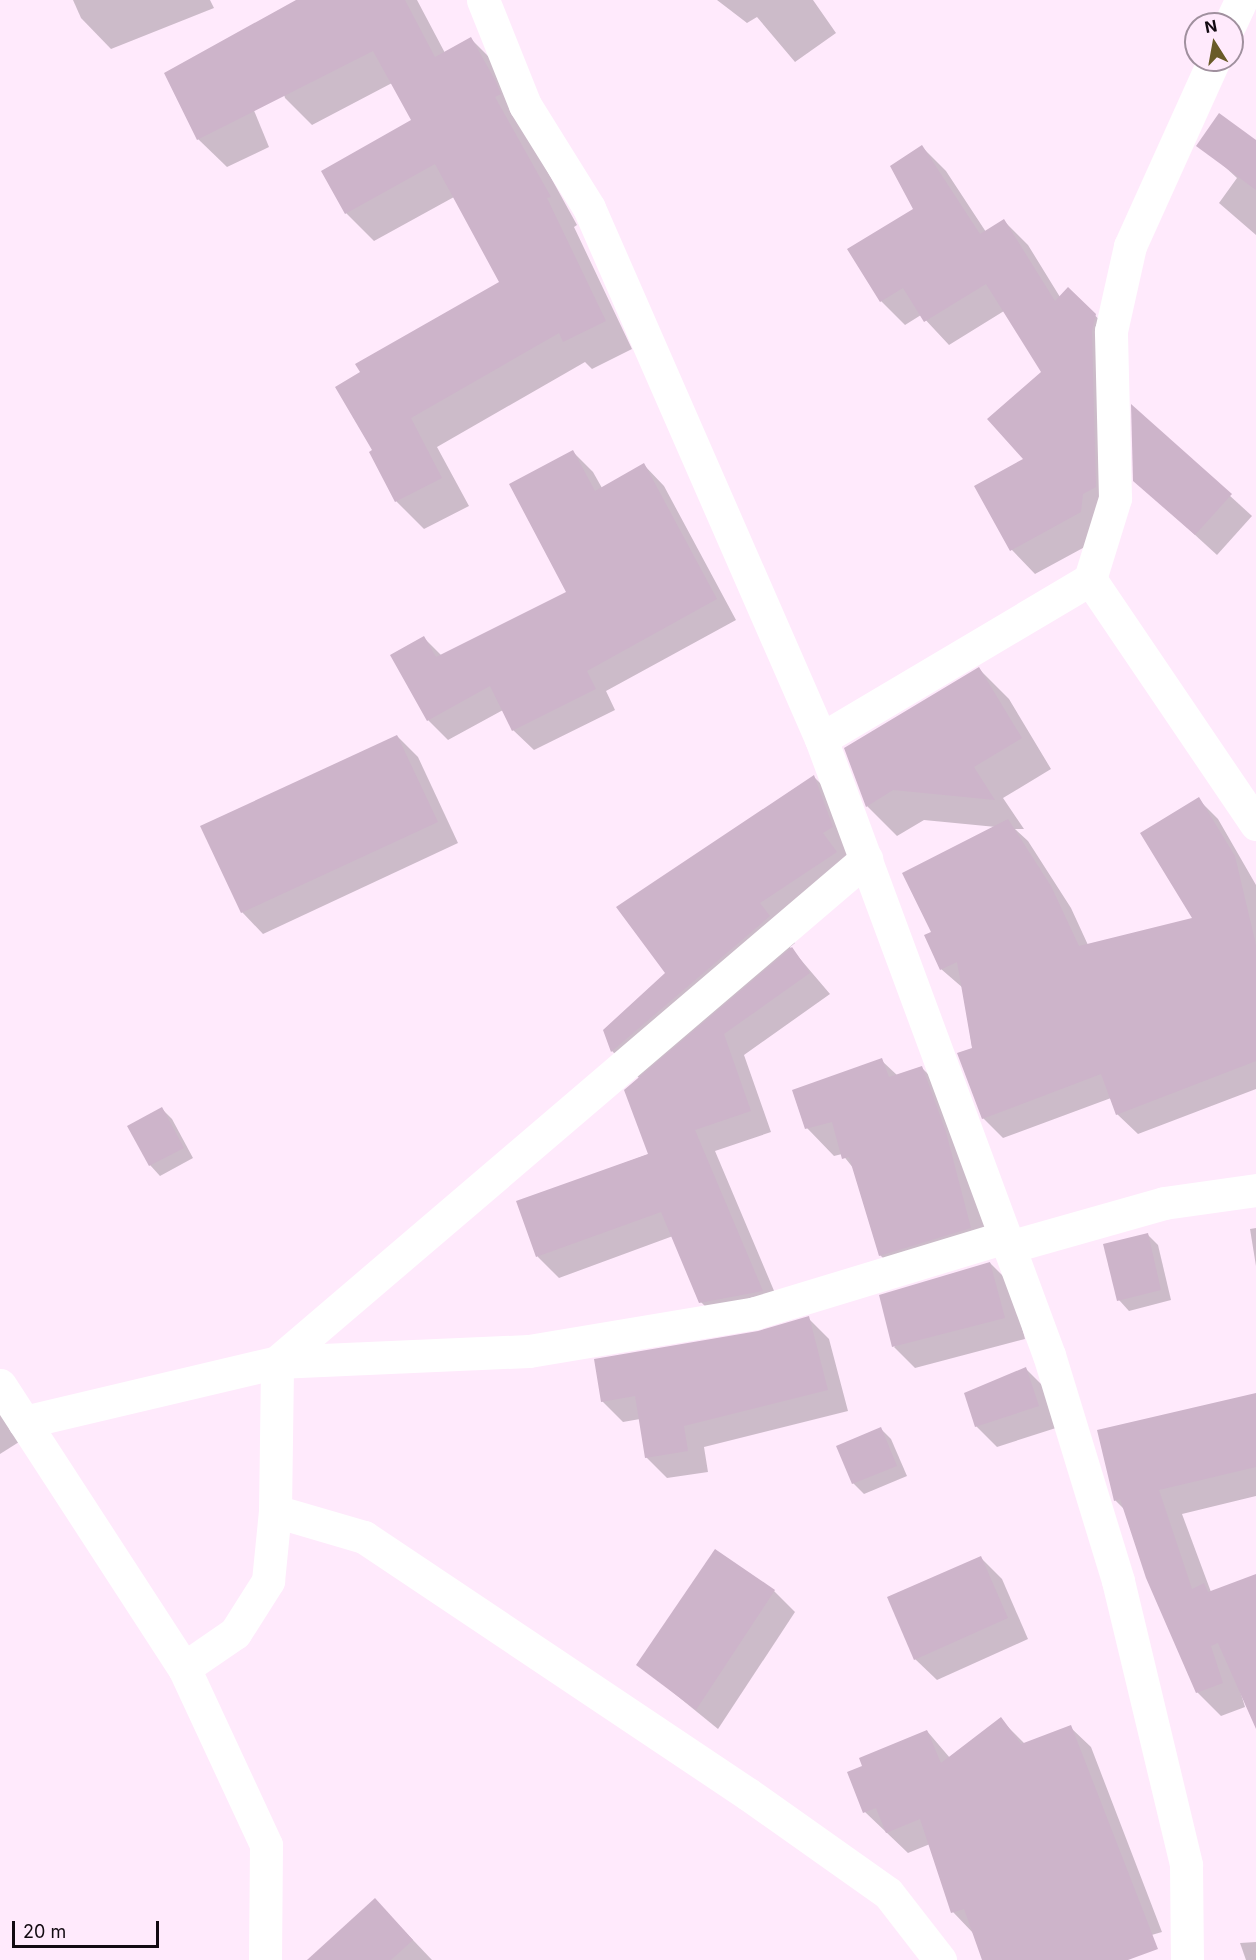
<!DOCTYPE html>
<html>
<head>
<meta charset="utf-8">
<style>
	body { margin:0 }
	#map { position:relative; width:1256px; height:1960px; overflow:hidden; background:#ffeafc; font-family:Inter,sans-serif }
	div>[style] { position:absolute }
	[style*='--x'] { left:calc(var(--x)*1px); top:calc(var(--y)*1px); width:calc(var(--w)*1px); rotate:calc(var(--a)*1deg) }
	.shadow>* { inset:0; background:#0003 }
	.building>* { inset:0; background:#cdb4ca }
	.minor>* { height:33px; margin:-16.5px; padding:0 16.5px; transform-origin:16.5px; border-radius:16.5px; background:#fff }
	span { translate:-50% -50%; white-space:nowrap; text-align:center; line-height:1.15; -webkit-text-stroke:4.5px #ffeafc; paint-order:stroke }
	.north { position:absolute; left:1184px; top:12px; width:60px; height:60px; box-sizing:border-box; background:#ffeafc; border:2px solid #a0909e; border-radius:50%; rotate:349deg; font-size:16px; font-weight:700; line-height:24px; text-align:center; color:#120a11 }
	.north::after { content:''; display:block; margin:auto; width:21px; height:27px; background:#695a28; clip-path:polygon(50% 0,100% 100%,50% 72%,0 100%) }
	.scale { position:absolute; left:12px; top:1921px; width:147px; height:27px; box-sizing:border-box; border:3px solid #120a11; border-top:0; padding-left:8px; font-size:18px; line-height:21px; white-space:nowrap; color:#120a11; -webkit-text-stroke:4px #ffeafc; paint-order:stroke }
</style>
</head>
<body>
<div id="map">
	<div class="shadow">
		<div style="clip-path:polygon(73px 0,210px 0,214px 8px,111px 49px,81px 18px)"></div>
		<div style="clip-path:polygon(299px 0,417px 0,445px 53px,471px 39px,499px 67px,522px 125px,577px 225px,574px 227px,632px 349px,592px 369px,585px 362px,437px 447px,469px 506px,424px 529px,396px 501px,374px 451px,501px 282px,454px 197px,374px 241px,346px 213px,413px 120px,392px 83px,312px 125px,285px 98px,262px 20px)"></div>
		<div style="clip-path:polygon(717px 0,813px 0,836px 33px,795px 62px,757px 17px,747px 23px)"></div>
		<div style="clip-path:polygon(241px 79px,269px 147px,227px 167px,198px 139px)"></div>
		<div style="clip-path:polygon(1256px 142px,1256px 235px,1219px 203px,1237px 178px,1199px 143px)"></div>
		<div style="clip-path:polygon(922px 147px,946px 171px,986px 232px,1004px 221px,1028px 245px,1060px 297px,1068px 289px,1119px 339px,1105px 536px,1035px 574px,1012px 550px,976px 486px,1025px 459px,1043px 373px,1004px 311px,949px 345px,921px 315px,905px 325px,881px 301px,915px 209px)"></div>
		<div style="clip-path:polygon(1133px 407px,1252px 516px,1217px 555px,1135px 480px)"></div>
		<div style="clip-path:polygon(573px 452px,593px 472px,602px 488px,644px 465px,664px 486px,736px 620px,606px 691px,615px 710px,534px 750px,513px 730px,503px 710px,448px 740px,428px 720px,424px 638px,442px 656px,568px 593px)"></div>
		<div style="clip-path:polygon(979px 669px,1009px 699px,1051px 769px,1003px 798px,1024px 829px,1015px 829px,1028px 841px,1071px 908px,1088px 945px,1195px 919px,1198px 799px,1218px 819px,1256px 885px,1256px 1089px,1138px 1134px,1117px 1114px,1111px 1098px,1003px 1138px,983px 1118px,963px 988px,941px 969px,933px 933px,996px 827px,924px 820px,897px 836px,867px 806px)"></div>
		<div style="clip-path:polygon(397px 736px,418px 757px,458px 843px,263px 934px,242px 912px)"></div>
		<div style="clip-path:polygon(814px 777px,840px 803px,859px 853px,785px 929px,795px 943px,790px 947px,830px 994px,744px 1055px,771px 1132px,715px 1151px,783px 1312px,722px 1324px,701px 1302px,673px 1236px,559px 1278px,538px 1257px,518px 1202px,649px 1154px,640px 1079px,612px 1051px,604px 1030px,667px 973px)"></div>
		<div style="clip-path:polygon(881px 1060px,898px 1076px,921px 1067px,949px 1095px,997px 1255px,908px 1283px,880px 1255px,854px 1169px,842px 1154px,834px 1156px,807px 1128px)"></div>
		<div style="clip-path:polygon(162px 1109px,172px 1119px,193px 1158px,160px 1176px,150px 1165px)"></div>
		<div style="clip-path:polygon(1256px 1228px,1256px 1266px,1250px 1229px)"></div>
		<div style="clip-path:polygon(1147px 1234px,1158px 1245px,1171px 1300px,1129px 1311px,1119px 1300px)"></div>
		<div style="clip-path:polygon(990px 1263px,1011px 1284px,1025px 1339px,915px 1368px,894px 1347px)"></div>
		<div style="clip-path:polygon(808px 1318px,829px 1339px,848px 1411px,704px 1447px,708px 1472px,667px 1478px,646px 1457px,640px 1419px,623px 1422px,602px 1401px,758px 1333px)"></div>
		<div style="clip-path:polygon(1026px 1369px,1047px 1390px,1059px 1427px,997px 1447px,976px 1426px)"></div>
		<div style="clip-path:polygon(1256px 1395px,1256px 1496px,1182px 1514px,1211px 1592px,1256px 1575px,1256px 1686px,1233px 1668px,1245px 1707px,1221px 1716px,1197px 1692px,1126px 1511px,1115px 1500px)"></div>
		<div style="clip-path:polygon(0 1411px,19px 1442px,0 1454px)"></div>
		<div style="clip-path:polygon(881px 1429px,891px 1439px,907px 1476px,864px 1494px,853px 1483px)"></div>
		<div style="clip-path:polygon(981px 1558px,1002px 1579px,1028px 1639px,937px 1680px,915px 1659px)"></div>
		<div style="clip-path:polygon(774px 1591px,795px 1612px,718px 1729px,638px 1664px)"></div>
		<div style="clip-path:polygon(1000px 1719px,1025px 1744px,1070px 1727px,1091px 1747px,1162px 1932px,1103px 1949px,1105px 1960px,983px 1960px,974px 1934px,953px 1912px,930px 1844px,908px 1853px,865px 1812px,863px 1767px,927px 1731px,950px 1758px)"></div>
		<div style="clip-path:polygon(375px 1900px,432px 1960px,309px 1960px)"></div>
		<div style="clip-path:polygon(1256px 1942px,1256px 1960px,1246px 1960px,1240px 1943px)"></div>
	</div>
	<div class="building">
		<div style="clip-path:polygon(296px 0,405px 0,435px 57px,471px 37px,495px 80px,501px 94px,495px 97px,551px 197px,547px 198px,606px 321px,563px 342px,559px 333px,411px 418px,442px 478px,395px 502px,369px 452px,372px 450px,335px 387px,360px 372px,355px 364px,499px 282px,435px 164px,345px 214px,321px 171px,411px 120px,373px 51px,197px 140px,164px 73px)"></div>
		<div style="clip-path:polygon(1219px 113px,1256px 140px,1256px 190px,1196px 146px)"></div>
		<div style="clip-path:polygon(922px 145px,980px 234px,1004px 219px,1055px 301px,1068px 287px,1096px 314px,1092px 331px,1096px 487px,1083px 494px,1081px 512px,1010px 551px,974px 486px,1023px 459px,987px 419px,1041px 372px,986px 284px,924px 322px,903px 288px,880px 302px,847px 249px,913px 209px,890px 166px)"></div>
		<div style="clip-path:polygon(1131px 404px,1232px 494px,1195px 535px,1133px 481px)"></div>
		<div style="clip-path:polygon(573px 450px,595px 491px,644px 463px,717px 599px,587px 671px,596px 689px,512px 731px,490px 686px,427px 721px,390px 655px,424px 636px,436px 657px,566px 592px,509px 484px)"></div>
		<div style="clip-path:polygon(979px 667px,1022px 738px,974px 767px,995px 800px,893px 790px,866px 807px,844px 748px)"></div>
		<div style="clip-path:polygon(397px 735px,438px 822px,241px 913px,200px 826px)"></div>
		<div style="clip-path:polygon(814px 775px,833px 827px,823px 833px,837px 852px,760px 903px,770px 916px,611px 1052px,603px 1030px,665px 973px,616px 907px)"></div>
		<div style="clip-path:polygon(1199px 797px,1235px 856px,1256px 945px,1256px 1061px,1116px 1115px,1101px 1074px,982px 1119px,957px 1053px,972px 1048px,957px 962px,940px 970px,924px 935px,931px 932px,902px 873px,1008px 819px,1051px 886px,1079px 946px,1192px 918px,1140px 833px)"></div>
		<div style="clip-path:polygon(792px 947px,810px 973px,724px 1034px,751px 1111px,695px 1130px,763px 1291px,699px 1303px,661px 1212px,536px 1257px,516px 1201px,648px 1154px,624px 1090px)"></div>
		<div style="clip-path:polygon(882px 1058px,889px 1077px,922px 1066px,946px 1132px,971px 1228px,879px 1256px,849px 1157px,842px 1159px,832px 1122px,805px 1129px,792px 1090px)"></div>
		<div style="clip-path:polygon(162px 1107px,184px 1148px,149px 1166px,127px 1126px)"></div>
		<div style="clip-path:polygon(1148px 1233px,1161px 1290px,1117px 1301px,1103px 1244px)"></div>
		<div style="clip-path:polygon(990px 1262px,1005px 1318px,892px 1347px,879px 1295px)"></div>
		<div style="clip-path:polygon(809px 1316px,828px 1390px,684px 1426px,688px 1451px,645px 1458px,635px 1396px,601px 1402px,594px 1359px,758px 1331px)"></div>
		<div style="clip-path:polygon(1026px 1367px,1039px 1406px,975px 1427px,964px 1393px)"></div>
		<div style="clip-path:polygon(1256px 1393px,1256px 1467px,1159px 1490px,1192px 1589px,1204px 1583px,1208px 1592px,1256px 1574px,1256px 1729px,1218px 1643px,1211px 1646px,1223px 1683px,1196px 1693px,1146px 1578px,1120px 1499px,1114px 1501px,1097px 1430px)"></div>
		<div style="clip-path:polygon(881px 1427px,897px 1466px,852px 1484px,836px 1446px)"></div>
		<div style="clip-path:polygon(715px 1549px,775px 1590px,696px 1710px,636px 1665px)"></div>
		<div style="clip-path:polygon(981px 1556px,1008px 1618px,914px 1660px,887px 1597px)"></div>
		<div style="clip-path:polygon(1001px 1717px,1021px 1744px,1071px 1725px,1158px 1949px,1128px 1960px,982px 1960px,964px 1909px,951px 1913px,920px 1819px,886px 1833px,876px 1808px,863px 1813px,847px 1772px,862px 1766px,859px 1758px,927px 1730px,941px 1763px)"></div>
		<div style="clip-path:polygon(375px 1898px,413px 1940px,391px 1960px,307px 1960px)"></div>
	</div>
	<div class="minor">
		<div style="--x:483;--y:0;--w:113;--a:68.2"></div>
		<div style="--x:525;--y:105;--w:121;--a:58.1"></div>
		<div style="--x:589;--y:208;--w:579;--a:66.4"></div>
		<div style="--x:821;--y:739;--w:657;--a:69.69"></div>
		<div style="--x:1049;--y:1355;--w:236;--a:73"></div>
		<div style="--x:1118;--y:1581;--w:292;--a:76.5"></div>
		<div style="--x:1186;--y:1865;--w:95;--a:89.4"></div>
		<div style="--x:1230;--y:24;--w:26;--a:-65"></div>
		<div style="--x:1090;--y:579;--w:296;--a:55.9"></div>
		<div style="--x:821;--y:739;--w:313;--a:-30.7"></div>
		<div style="--x:1090;--y:579;--w:85;--a:-72.8"></div>
		<div style="--x:1115;--y:498;--w:167;--a:-91.4"></div>
		<div style="--x:1111;--y:331;--w:87;--a:-77.4"></div>
		<div style="--x:1130;--y:246;--w:204;--a:-65.7"></div>
		<div style="--x:1009;--y:1247;--w:161;--a:-15.8"></div>
		<div style="--x:1164;--y:1203;--w:93;--a:-8"></div>
		<div style="--x:0;--y:1385;--w:338;--a:57"></div>
		<div style="--x:184;--y:1668;--w:195;--a:65.1"></div>
		<div style="--x:266;--y:1845;--w:115;--a:90.5"></div>
		<div style="--x:24;--y:1422;--w:260;--a:-13.3"></div>
		<div style="--x:277;--y:1362;--w:252;--a:-2.5"></div>
		<div style="--x:529;--y:1351;--w:229;--a:-9.5"></div>
		<div style="--x:755;--y:1313;--w:261;--a:-16.9"></div>
		<div style="--x:275;--y:1511;--w:93;--a:16.3"></div>
		<div style="--x:364;--y:1537;--w:462;--a:33.8"></div>
		<div style="--x:748;--y:1794;--w:171;--a:35.3"></div>
		<div style="--x:888;--y:1893;--w:85;--a:52.2"></div>
		<div style="--x:184;--y:1668;--w:62;--a:-34.5"></div>
		<div style="--x:235;--y:1633;--w:62;--a:-57.6"></div>
		<div style="--x:268;--y:1581;--w:70;--a:-84.3"></div>
		<div style="--x:275;--y:1511;--w:149;--a:-89.2"></div>
		<div style="--x:277;--y:1362;--w:775;--a:-40.5"></div>
	</div>
	<div class="north">N</div>
	<div class="scale">20 m</div>
</div>
</body>
</html>
